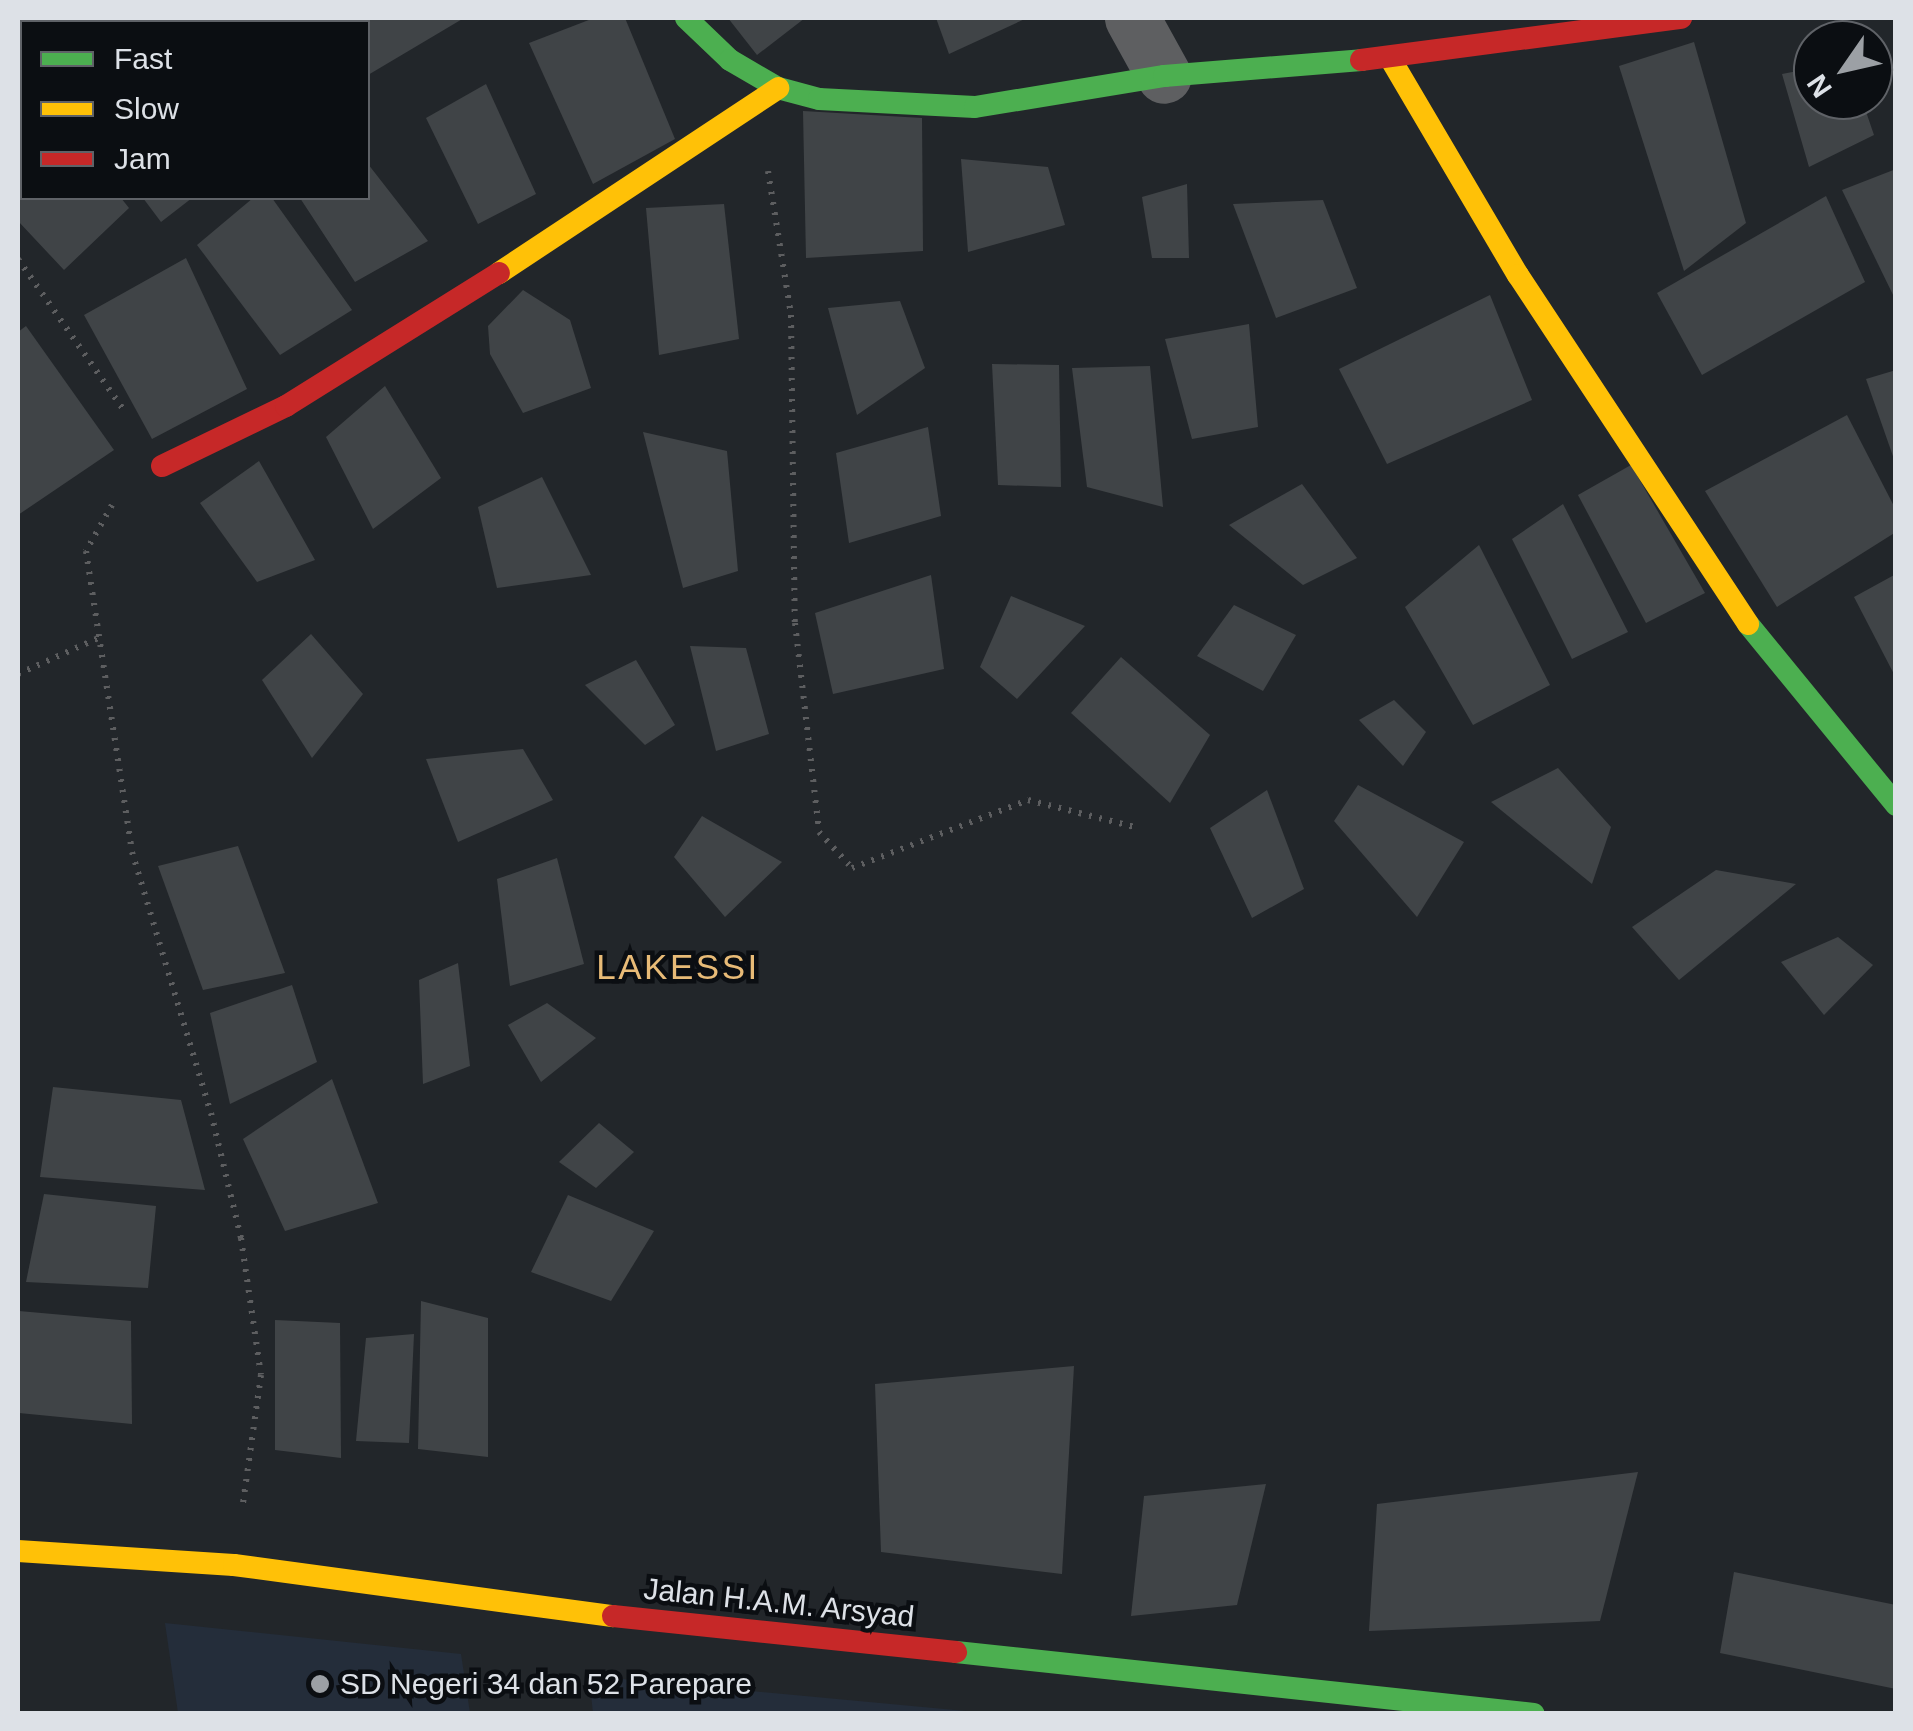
<!DOCTYPE html>
<html>
<head>
<meta charset="utf-8">
<style>
	body { margin:0 }
	#map { position:relative; width:1913px; height:1731px; overflow:hidden; background:#22262a; font-family:Arial,sans-serif }
	div>[style] { position:absolute }
	[style*='--x'] { left:calc(var(--x)*1px); top:calc(var(--y)*1px); width:calc(var(--w)*1px); rotate:calc(var(--a)*1deg) }
	.built>* { inset:0; background:#242d3a }
	.building>* { inset:0; background:#404447 }
	.path>* { height:6px; margin-top:-3px; transform-origin:0; background:repeating-linear-gradient(90deg,#5d5e60 0 2.5px,transparent 0 10.5px) }
	.street>* { height:55px; margin:-27.5px; padding:0 27.5px; transform-origin:27.5px; border-radius:27.5px; background:#5e5f61 }
	.fast>* { height:22px; margin:-11px; padding:0 11px; transform-origin:11px; border-radius:11px; background:#4caf50 }
	.slow>* { height:22px; margin:-11px; padding:0 11px; transform-origin:11px; border-radius:11px; background:#ffc107 }
	.jam>* { height:22px; margin:-11px; padding:0 11px; transform-origin:11px; border-radius:11px; background:#c62828 }
	.dots>* { width:28px; height:28px; translate:-50% -50%; box-sizing:border-box; border:5px solid #0b0e12; border-radius:50% }
	span { translate:-50% -50%; white-space:nowrap; text-align:center; line-height:1.15; -webkit-text-stroke:9px #0b0e12; paint-order:stroke }
	.street-label { font-size:30px; color:#dde1e7 }
	.poi-label { font-size:30px; color:#dde1e7 }
	.left { translate:0 -50%; text-align:left }
	.quarter-label { font-size:35px; color:#e8bb77; letter-spacing:2.5px }
	.frame { position:absolute; inset:0; border:20px solid #dde1e7; pointer-events:none }
	.legend { position:absolute; left:20px; top:20px; width:350px; height:180px; box-sizing:border-box; background:#0b0e12; border:2px solid #5f6267; margin:0; padding:12px 18px; list-style:none; font-size:30px; color:#dde1e7 }
	.legend li { display:flex; align-items:center; gap:20px; height:50px }
	.legend b { width:50px; border:2px solid #5f6267 }
	.north { position:absolute; left:1793px; top:20px; width:100px; height:100px; box-sizing:border-box; background:#0b0e12; border:2px solid #5f6267; border-radius:50%; rotate:236deg; font-size:28px; font-weight:700; line-height:40px; text-align:center; color:#dde1e7 }
	.north::after { content:''; display:block; margin:auto; width:35px; height:45px; background:#9ca0a5; clip-path:polygon(50% 0,100% 100%,50% 72%,0 100%) }
</style>
</head>
<body>
<div id="map">
	<div class="built">
		<div style="clip-path:polygon(165px 1623px,461px 1654px,470px 1713px,178px 1713px)"></div>
		<div style="clip-path:polygon(589px 1676px,987px 1713px,593px 1713px)"></div>
	</div>
	<div class="building">
		<div style="clip-path:polygon(55px 18px,98px 18px,105px 22px,51px 22px)"></div>
		<div style="clip-path:polygon(140px 18px,238px 18px,232px 22px)"></div>
		<div style="clip-path:polygon(318px 18px,464px 18px,368px 75px,368px 22px)"></div>
		<div style="clip-path:polygon(594px 18px,625px 18px,675px 139px,593px 184px,529px 43px)"></div>
		<div style="clip-path:polygon(728px 18px,805px 18px,757px 55px)"></div>
		<div style="clip-path:polygon(936px 18px,1027px 18px,949px 54px)"></div>
		<div style="clip-path:polygon(1694px 42px,1746px 223px,1684px 271px,1619px 66px)"></div>
		<div style="clip-path:polygon(18px 53px,22px 59px,18px 147px)"></div>
		<div style="clip-path:polygon(1813px 68px,1813px 100px,1862px 100px,1874px 135px,1809px 167px,1782px 74px)"></div>
		<div style="clip-path:polygon(486px 84px,536px 194px,478px 224px,426px 118px)"></div>
		<div style="clip-path:polygon(803px 111px,922px 118px,923px 251px,806px 258px)"></div>
		<div style="clip-path:polygon(961px 159px,1048px 167px,1065px 225px,968px 252px)"></div>
		<div style="clip-path:polygon(368px 164px,428px 241px,355px 282px,300px 198px,368px 198px)"></div>
		<div style="clip-path:polygon(22px 168px,22px 198px,121px 198px,129px 208px,64px 270px,18px 221px)"></div>
		<div style="clip-path:polygon(1896px 169px,1896px 301px,1842px 190px)"></div>
		<div style="clip-path:polygon(1187px 184px,1189px 258px,1152px 258px,1142px 197px)"></div>
		<div style="clip-path:polygon(1826px 196px,1865px 282px,1702px 375px,1657px 293px)"></div>
		<div style="clip-path:polygon(143px 198px,192px 198px,161px 222px)"></div>
		<div style="clip-path:polygon(253px 198px,272px 198px,352px 310px,280px 355px,197px 245px)"></div>
		<div style="clip-path:polygon(1323px 200px,1357px 288px,1276px 318px,1233px 204px)"></div>
		<div style="clip-path:polygon(724px 204px,739px 339px,659px 355px,646px 208px)"></div>
		<div style="clip-path:polygon(186px 258px,247px 389px,152px 439px,84px 315px)"></div>
		<div style="clip-path:polygon(523px 290px,570px 320px,591px 388px,523px 413px,490px 354px,488px 326px)"></div>
		<div style="clip-path:polygon(1490px 295px,1532px 400px,1387px 464px,1339px 369px)"></div>
		<div style="clip-path:polygon(900px 301px,925px 368px,857px 415px,828px 308px)"></div>
		<div style="clip-path:polygon(1249px 324px,1258px 427px,1192px 439px,1165px 339px)"></div>
		<div style="clip-path:polygon(26px 326px,114px 450px,18px 515px,18px 332px)"></div>
		<div style="clip-path:polygon(992px 364px,1059px 365px,1061px 487px,998px 485px)"></div>
		<div style="clip-path:polygon(1150px 366px,1163px 507px,1087px 487px,1072px 368px)"></div>
		<div style="clip-path:polygon(1896px 370px,1896px 462px,1895px 462px,1866px 379px)"></div>
		<div style="clip-path:polygon(385px 386px,441px 478px,373px 529px,326px 437px)"></div>
		<div style="clip-path:polygon(1847px 415px,1896px 510px,1896px 532px,1777px 607px,1705px 491px)"></div>
		<div style="clip-path:polygon(928px 427px,941px 516px,849px 543px,836px 453px)"></div>
		<div style="clip-path:polygon(643px 432px,727px 451px,738px 571px,683px 588px)"></div>
		<div style="clip-path:polygon(259px 461px,315px 560px,257px 582px,200px 503px)"></div>
		<div style="clip-path:polygon(1631px 465px,1705px 593px,1646px 623px,1578px 495px)"></div>
		<div style="clip-path:polygon(542px 477px,591px 575px,497px 588px,478px 507px)"></div>
		<div style="clip-path:polygon(1302px 484px,1357px 558px,1303px 585px,1229px 525px)"></div>
		<div style="clip-path:polygon(1563px 504px,1628px 632px,1572px 659px,1512px 539px)"></div>
		<div style="clip-path:polygon(1479px 545px,1550px 685px,1473px 725px,1405px 607px)"></div>
		<div style="clip-path:polygon(1896px 574px,1896px 678px,1854px 597px)"></div>
		<div style="clip-path:polygon(931px 575px,944px 669px,833px 694px,815px 613px)"></div>
		<div style="clip-path:polygon(1011px 596px,1085px 626px,1017px 699px,980px 667px)"></div>
		<div style="clip-path:polygon(1234px 605px,1296px 635px,1263px 691px,1197px 656px)"></div>
		<div style="clip-path:polygon(311px 634px,363px 694px,312px 758px,262px 680px)"></div>
		<div style="clip-path:polygon(690px 646px,746px 648px,769px 734px,716px 751px)"></div>
		<div style="clip-path:polygon(1121px 657px,1210px 735px,1170px 803px,1071px 713px)"></div>
		<div style="clip-path:polygon(636px 660px,675px 725px,645px 745px,585px 685px)"></div>
		<div style="clip-path:polygon(1394px 700px,1426px 732px,1403px 766px,1359px 720px)"></div>
		<div style="clip-path:polygon(523px 749px,553px 800px,458px 842px,426px 759px)"></div>
		<div style="clip-path:polygon(1558px 768px,1611px 827px,1592px 884px,1491px 802px)"></div>
		<div style="clip-path:polygon(1358px 785px,1464px 842px,1417px 917px,1334px 821px)"></div>
		<div style="clip-path:polygon(1267px 790px,1304px 889px,1252px 918px,1210px 828px)"></div>
		<div style="clip-path:polygon(702px 816px,782px 862px,725px 917px,674px 857px)"></div>
		<div style="clip-path:polygon(238px 846px,285px 973px,203px 990px,158px 866px)"></div>
		<div style="clip-path:polygon(557px 858px,584px 964px,510px 986px,497px 879px)"></div>
		<div style="clip-path:polygon(1716px 870px,1796px 884px,1679px 980px,1632px 927px)"></div>
		<div style="clip-path:polygon(1838px 937px,1873px 965px,1824px 1015px,1781px 962px)"></div>
		<div style="clip-path:polygon(458px 963px,470px 1066px,423px 1084px,419px 980px)"></div>
		<div style="clip-path:polygon(292px 985px,317px 1062px,230px 1104px,210px 1013px)"></div>
		<div style="clip-path:polygon(547px 1003px,596px 1038px,541px 1082px,508px 1025px)"></div>
		<div style="clip-path:polygon(332px 1079px,378px 1203px,285px 1231px,243px 1139px)"></div>
		<div style="clip-path:polygon(53px 1087px,181px 1100px,205px 1190px,40px 1177px)"></div>
		<div style="clip-path:polygon(599px 1123px,634px 1152px,596px 1188px,559px 1162px)"></div>
		<div style="clip-path:polygon(44px 1194px,156px 1206px,148px 1288px,26px 1282px)"></div>
		<div style="clip-path:polygon(568px 1195px,654px 1231px,611px 1301px,531px 1272px)"></div>
		<div style="clip-path:polygon(421px 1301px,488px 1318px,488px 1457px,418px 1449px)"></div>
		<div style="clip-path:polygon(19px 1311px,131px 1321px,132px 1424px,19px 1413px)"></div>
		<div style="clip-path:polygon(275px 1320px,340px 1323px,341px 1458px,275px 1450px)"></div>
		<div style="clip-path:polygon(414px 1334px,409px 1443px,356px 1441px,366px 1338px)"></div>
		<div style="clip-path:polygon(1074px 1366px,1062px 1574px,881px 1552px,875px 1384px)"></div>
		<div style="clip-path:polygon(1638px 1472px,1600px 1621px,1369px 1631px,1377px 1504px)"></div>
		<div style="clip-path:polygon(1266px 1484px,1237px 1605px,1131px 1616px,1144px 1496px)"></div>
		<div style="clip-path:polygon(1734px 1572px,1896px 1605px,1896px 1689px,1720px 1653px)"></div>
	</div>
	<div class="path">
		<div style="--x:768;--y:171;--w:146;--a:80.9"></div>
		<div style="--x:791;--y:315;--w:308;--a:89.3"></div>
		<div style="--x:795;--y:623;--w:210;--a:83.4"></div>
		<div style="--x:819;--y:832;--w:49;--a:47.5"></div>
		<div style="--x:852;--y:868;--w:189;--a:-21.1"></div>
		<div style="--x:1028;--y:800;--w:110;--a:14.2"></div>
		<div style="--x:18;--y:259;--w:188;--a:55"></div>
		<div style="--x:112;--y:505;--w:53;--a:119.5"></div>
		<div style="--x:86;--y:551;--w:304;--a:81.3"></div>
		<div style="--x:132;--y:852;--w:273;--a:73.2"></div>
		<div style="--x:211;--y:1113;--w:129;--a:76.5"></div>
		<div style="--x:241;--y:1238;--w:138;--a:81.7"></div>
		<div style="--x:261;--y:1375;--w:129;--a:98"></div>
		<div style="--x:18;--y:674;--w:93;--a:-24.1"></div>
	</div>
	<div class="street">
		<div style="--x:1132;--y:18;--w:66;--a:61.1"></div>
	</div>
	<div class="fast">
		<div style="--x:686;--y:18;--w:61;--a:43.7"></div>
		<div style="--x:730;--y:60;--w:56;--a:30.3"></div>
		<div style="--x:778;--y:88;--w:42;--a:15"></div>
		<div style="--x:819;--y:99;--w:156;--a:2.9"></div>
		<div style="--x:975;--y:107;--w:192;--a:-9.3"></div>
		<div style="--x:1164;--y:76;--w:198;--a:-4.6"></div>
		<div style="--x:1748;--y:624;--w:234;--a:50.7"></div>
		<div style="--x:956;--y:1652;--w:581;--a:6.12"></div>
	</div>
	<div class="slow">
		<div style="--x:1390;--y:58;--w:252;--a:59.5"></div>
		<div style="--x:1518;--y:275;--w:418;--a:56.6"></div>
		<div style="--x:499;--y:273;--w:335;--a:-33.5"></div>
		<div style="--x:18;--y:1551;--w:216;--a:3.7"></div>
		<div style="--x:234;--y:1565;--w:382;--a:7.7"></div>
	</div>
	<div class="jam">
		<div style="--x:1361;--y:60;--w:323;--a:-7.5"></div>
		<div style="--x:162;--y:466;--w:138;--a:-25.8"></div>
		<div style="--x:286;--y:406;--w:251;--a:-32"></div>
		<div style="--x:613;--y:1616;--w:345;--a:6"></div>
	</div>
	<div class="dots">
		<div style="left:320px;top:1684px;background:#9ca0a5"></div>
	</div>
	<div class="street-label">
		<span style="left:779px;top:1603px;rotate:6deg">Jalan H.A.M. Arsyad</span>
	</div>
	<div class="poi-label">
		<span class="left" style="left:340px;top:1684px">SD Negeri 34 dan 52 Parepare</span>
	</div>
	<div class="quarter-label">
		<span style="left:678px;top:967px">LAKESSI</span>
	</div>
	<div class="frame"></div>
	<ul class="legend">
	<li><b style="height:12px;background:#4caf50"></b>Fast</li>
	<li><b style="height:12px;background:#ffc107"></b>Slow</li>
	<li><b style="height:12px;background:#c62828"></b>Jam</li>
	</ul>
	<div class="north">N</div>
</div>
</body>
</html>
